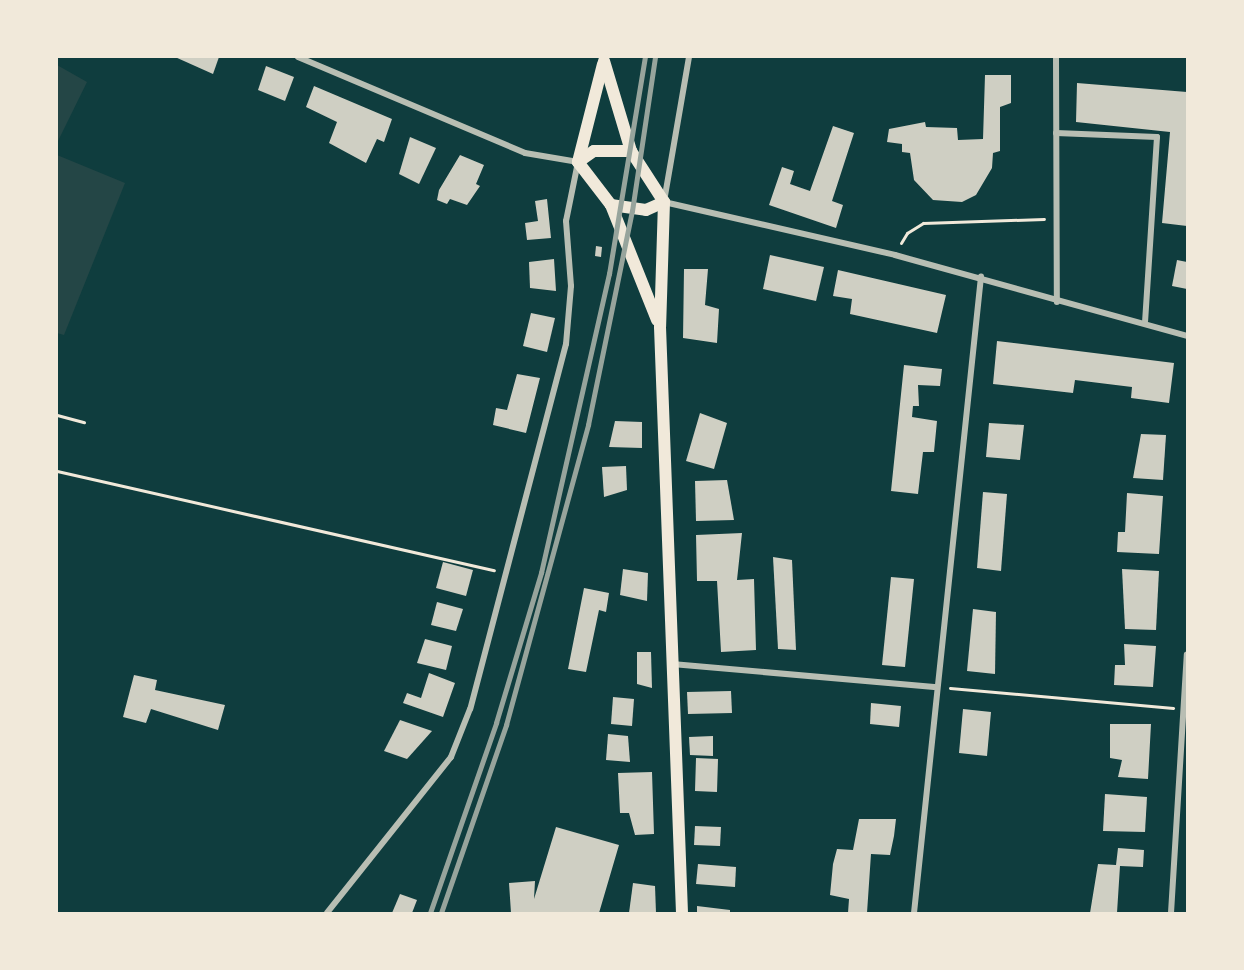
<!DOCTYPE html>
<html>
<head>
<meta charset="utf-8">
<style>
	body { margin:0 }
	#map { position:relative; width:1244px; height:970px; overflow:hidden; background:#0f3d3e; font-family:Mulish,sans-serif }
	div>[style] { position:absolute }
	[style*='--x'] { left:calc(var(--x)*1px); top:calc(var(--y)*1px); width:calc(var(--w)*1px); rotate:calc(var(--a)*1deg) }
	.green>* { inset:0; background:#244646 }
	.building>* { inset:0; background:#cfcfc3 }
	.path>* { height:3px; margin:-1.5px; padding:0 1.5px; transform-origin:1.5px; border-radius:1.5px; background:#f1e9da }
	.minor>* { height:6px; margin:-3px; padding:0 3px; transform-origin:3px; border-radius:3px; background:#b8beb3 }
	.secondary>* { height:12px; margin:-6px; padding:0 6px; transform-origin:6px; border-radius:6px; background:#f1e9da }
	.rail>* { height:4.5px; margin:-2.25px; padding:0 2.25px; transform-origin:2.25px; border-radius:2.25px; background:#97a49c }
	span { translate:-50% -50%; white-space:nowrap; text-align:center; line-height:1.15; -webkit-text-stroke:4.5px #f1e9da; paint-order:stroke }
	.frame { position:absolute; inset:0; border:58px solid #f1e9da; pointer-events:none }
</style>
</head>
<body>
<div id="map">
	<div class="green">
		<div style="clip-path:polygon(57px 65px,87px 82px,57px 143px)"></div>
		<div style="clip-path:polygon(57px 155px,125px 183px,64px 335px,57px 333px)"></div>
	</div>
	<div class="building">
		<div style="clip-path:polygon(175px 57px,219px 57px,213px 74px)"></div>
		<div style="clip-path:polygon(266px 66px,294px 77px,285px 101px,258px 90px)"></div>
		<div style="clip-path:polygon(985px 75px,1011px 75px,1011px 103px,1000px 107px,1000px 151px,993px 153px,992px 168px,976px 195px,962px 202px,933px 200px,914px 180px,910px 153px,902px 152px,902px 144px,887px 142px,889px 129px,925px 122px,926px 127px,957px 128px,958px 140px,983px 139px)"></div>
		<div style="clip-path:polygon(1077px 83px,1187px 92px,1187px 226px,1162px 223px,1170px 132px,1076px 122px)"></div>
		<div style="clip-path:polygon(314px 86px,392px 119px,384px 142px,377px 139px,366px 163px,329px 143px,337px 122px,306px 107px)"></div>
		<div style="clip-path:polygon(833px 126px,854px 133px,832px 201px,843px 205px,836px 228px,769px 205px,782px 167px,794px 171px,790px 184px,810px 191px)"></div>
		<div style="clip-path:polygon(410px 137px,436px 148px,419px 184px,399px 174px)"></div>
		<div style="clip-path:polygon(460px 155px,484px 165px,476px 184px,480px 186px,467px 205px,450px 199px,447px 204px,437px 200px,439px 190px)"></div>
		<div style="clip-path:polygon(547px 199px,551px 238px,527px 240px,525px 223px,538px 221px,535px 201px)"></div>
		<div style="clip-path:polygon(596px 246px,602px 247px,601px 257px,595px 256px)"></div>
		<div style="clip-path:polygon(770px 255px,824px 267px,816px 301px,763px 289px)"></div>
		<div style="clip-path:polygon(554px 259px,556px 291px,530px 288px,529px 262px)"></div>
		<div style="clip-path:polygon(1177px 260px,1187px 262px,1187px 289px,1172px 286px)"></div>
		<div style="clip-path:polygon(684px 269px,708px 269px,705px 305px,719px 309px,717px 343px,683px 338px)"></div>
		<div style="clip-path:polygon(838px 270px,946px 295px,937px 333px,850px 314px,852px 299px,833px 296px)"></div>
		<div style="clip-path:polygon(531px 313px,555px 318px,547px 352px,523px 346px)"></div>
		<div style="clip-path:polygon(997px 341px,1174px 363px,1169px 403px,1131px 398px,1132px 387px,1075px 380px,1073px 393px,993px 384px)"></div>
		<div style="clip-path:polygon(904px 365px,942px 369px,940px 386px,918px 385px,919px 406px,913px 406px,912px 417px,937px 421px,934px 452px,923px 452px,918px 494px,891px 491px)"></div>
		<div style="clip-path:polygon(517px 374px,540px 378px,526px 433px,493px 425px,496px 408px,507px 410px)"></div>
		<div style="clip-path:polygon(700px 413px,727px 423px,714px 469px,686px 461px)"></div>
		<div style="clip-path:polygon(615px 421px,642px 422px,642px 448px,609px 447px)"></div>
		<div style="clip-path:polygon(989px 423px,1024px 425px,1020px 460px,986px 457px)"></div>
		<div style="clip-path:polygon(1141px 434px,1166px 435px,1163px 480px,1133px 478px)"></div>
		<div style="clip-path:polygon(626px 466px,627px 490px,604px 497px,602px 467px)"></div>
		<div style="clip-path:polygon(727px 480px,734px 520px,696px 521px,695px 481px)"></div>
		<div style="clip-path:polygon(983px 492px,1007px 494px,1001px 571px,977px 568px)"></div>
		<div style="clip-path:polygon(1127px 493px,1163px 496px,1159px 554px,1117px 552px,1118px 532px,1125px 532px)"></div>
		<div style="clip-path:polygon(742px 533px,737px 580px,754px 579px,756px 650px,721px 652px,717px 581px,697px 581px,696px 535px)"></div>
		<div style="clip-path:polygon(773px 557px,792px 560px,796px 650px,778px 649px)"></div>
		<div style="clip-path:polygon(443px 562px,473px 570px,466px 596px,436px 588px)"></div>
		<div style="clip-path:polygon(623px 569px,648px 573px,647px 601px,620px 595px)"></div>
		<div style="clip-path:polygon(1122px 569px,1159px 571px,1156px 630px,1125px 629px)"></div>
		<div style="clip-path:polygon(891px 577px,914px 579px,905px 667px,882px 665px)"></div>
		<div style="clip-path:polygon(584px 588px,609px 593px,606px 612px,599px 610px,586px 672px,568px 669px)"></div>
		<div style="clip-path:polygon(437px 602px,463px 609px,456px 631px,431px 625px)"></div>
		<div style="clip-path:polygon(973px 609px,996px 612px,995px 674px,967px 671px)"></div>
		<div style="clip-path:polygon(425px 639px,452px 646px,446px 670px,417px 663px)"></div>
		<div style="clip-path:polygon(1124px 644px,1156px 646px,1153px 687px,1114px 685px,1115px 665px,1125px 665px)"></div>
		<div style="clip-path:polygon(637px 652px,651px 652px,652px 688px,637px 684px)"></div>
		<div style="clip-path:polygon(429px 673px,455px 683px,443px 717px,403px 703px,407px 693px,421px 698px)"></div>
		<div style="clip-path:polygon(134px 675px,157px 680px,155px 690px,225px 705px,218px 730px,151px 709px,146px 723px,123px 717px)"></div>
		<div style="clip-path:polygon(731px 691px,732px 713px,688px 714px,687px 692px)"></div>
		<div style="clip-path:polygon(613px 697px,634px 699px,632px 726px,611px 724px)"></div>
		<div style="clip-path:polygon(871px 703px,901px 706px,899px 727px,870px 724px)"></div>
		<div style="clip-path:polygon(963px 709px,991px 712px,987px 756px,959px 753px)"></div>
		<div style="clip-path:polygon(400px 720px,432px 731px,407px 759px,384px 751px)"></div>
		<div style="clip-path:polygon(1110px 724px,1151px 724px,1148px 779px,1118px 777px,1122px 760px,1110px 758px)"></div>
		<div style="clip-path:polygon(608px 734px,628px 736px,630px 762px,606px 760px)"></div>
		<div style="clip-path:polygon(713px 736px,713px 756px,690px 755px,689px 737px)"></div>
		<div style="clip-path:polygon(696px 758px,718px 759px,717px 792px,695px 791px)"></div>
		<div style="clip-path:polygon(652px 772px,654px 834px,635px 835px,629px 813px,620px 813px,618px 773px)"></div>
		<div style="clip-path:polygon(1105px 794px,1147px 797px,1145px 832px,1103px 831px)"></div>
		<div style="clip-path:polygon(859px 819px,896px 819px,894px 836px,890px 855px,871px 854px,867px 913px,848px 913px,849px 899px,830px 895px,833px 864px,837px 849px,853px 850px)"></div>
		<div style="clip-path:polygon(695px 826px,721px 827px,720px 846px,694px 845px)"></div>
		<div style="clip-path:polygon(556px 827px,619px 845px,599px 913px,511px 913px,509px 883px,535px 881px,534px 899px)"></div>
		<div style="clip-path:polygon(1118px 848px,1144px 850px,1143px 867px,1120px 866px,1117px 913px,1090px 913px,1098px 864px,1116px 865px)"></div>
		<div style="clip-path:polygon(698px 864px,736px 867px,735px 887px,696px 884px)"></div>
		<div style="clip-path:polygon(633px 883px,655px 886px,656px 913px,629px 913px)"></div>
		<div style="clip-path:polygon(400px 894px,417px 900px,412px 913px,392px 913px)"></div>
		<div style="clip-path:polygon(697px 906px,730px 910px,730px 913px,697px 913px)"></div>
	</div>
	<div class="path">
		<div style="--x:901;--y:243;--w:12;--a:-59"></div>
		<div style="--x:907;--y:233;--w:19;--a:-32"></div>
		<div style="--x:923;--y:223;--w:121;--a:-1.9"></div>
		<div style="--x:57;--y:415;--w:28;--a:15"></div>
		<div style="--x:57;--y:471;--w:448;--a:12.8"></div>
		<div style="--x:950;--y:688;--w:224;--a:5.1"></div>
	</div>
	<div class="minor">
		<div style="--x:298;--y:57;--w:246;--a:22.9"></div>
		<div style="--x:525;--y:153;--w:54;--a:9.6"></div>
		<div style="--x:578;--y:162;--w:60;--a:101.5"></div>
		<div style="--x:566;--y:221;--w:65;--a:85.6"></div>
		<div style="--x:571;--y:286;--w:58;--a:94.9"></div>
		<div style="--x:566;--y:344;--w:377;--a:104.7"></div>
		<div style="--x:470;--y:709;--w:52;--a:111.6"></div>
		<div style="--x:451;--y:757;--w:199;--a:128.5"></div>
		<div style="--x:689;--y:57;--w:147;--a:99.8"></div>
		<div style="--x:664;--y:202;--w:237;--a:12.9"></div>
		<div style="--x:895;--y:255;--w:303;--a:15.5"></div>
		<div style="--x:1056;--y:57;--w:245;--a:89.8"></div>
		<div style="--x:1056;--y:133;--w:101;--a:2.3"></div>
		<div style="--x:1157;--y:137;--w:184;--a:93.7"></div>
		<div style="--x:672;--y:664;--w:266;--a:5"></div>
		<div style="--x:914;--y:913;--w:640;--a:-83.99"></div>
		<div style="--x:1171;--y:913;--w:259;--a:-86.5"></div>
	</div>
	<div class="secondary">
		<div style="--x:604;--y:61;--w:94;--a:73.3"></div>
		<div style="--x:631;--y:151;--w:61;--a:57.1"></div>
		<div style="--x:664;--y:202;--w:125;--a:91.8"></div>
		<div style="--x:660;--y:327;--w:586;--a:87.85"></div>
		<div style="--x:578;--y:162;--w:54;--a:52.5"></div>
		<div style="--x:611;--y:205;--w:124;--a:68.2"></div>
		<div style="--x:578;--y:162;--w:101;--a:-75.7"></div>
		<div style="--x:578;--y:162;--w:19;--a:-35"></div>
		<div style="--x:594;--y:151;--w:37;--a:0"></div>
		<div style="--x:611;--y:205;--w:35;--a:8"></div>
		<div style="--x:646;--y:210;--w:20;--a:-24"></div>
	</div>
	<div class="rail">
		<div style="--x:430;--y:913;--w:201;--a:-70.8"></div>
		<div style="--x:496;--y:723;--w:157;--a:-73.3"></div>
		<div style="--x:541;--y:573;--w:307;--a:-77.2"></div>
		<div style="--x:609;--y:274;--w:220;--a:-80.6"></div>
		<div style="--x:441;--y:913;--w:199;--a:-70.9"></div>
		<div style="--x:506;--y:725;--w:311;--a:-74.7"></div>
		<div style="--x:588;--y:425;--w:218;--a:-78.4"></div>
		<div style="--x:632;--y:211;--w:156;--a:-81.5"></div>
	</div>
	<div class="frame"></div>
</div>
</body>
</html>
